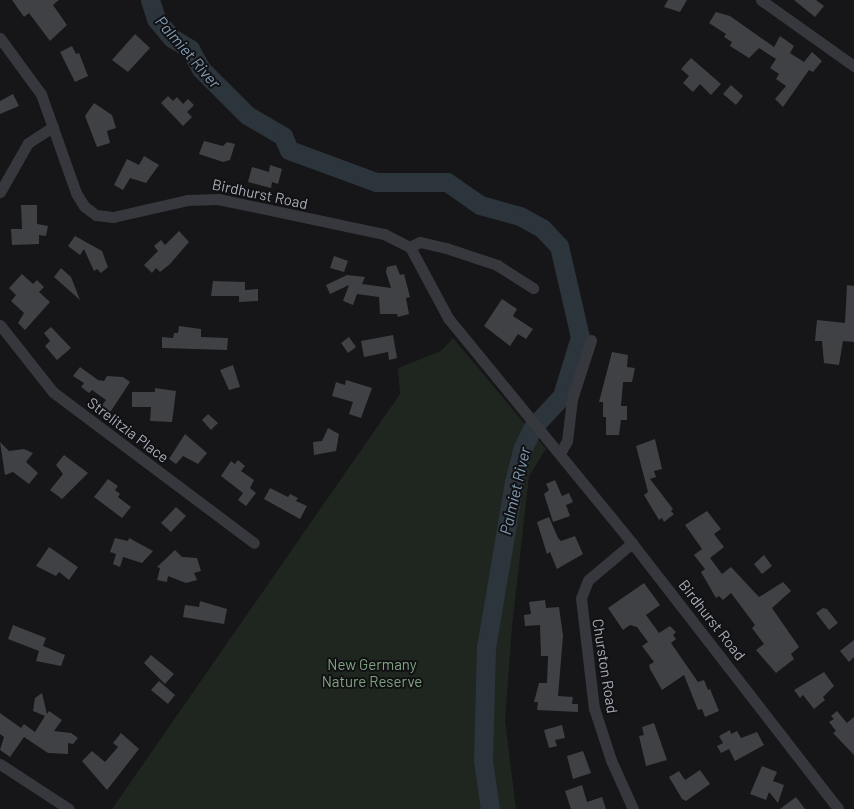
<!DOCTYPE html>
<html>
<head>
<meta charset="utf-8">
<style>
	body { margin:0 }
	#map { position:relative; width:854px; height:809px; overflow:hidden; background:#161618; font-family:Barlow,sans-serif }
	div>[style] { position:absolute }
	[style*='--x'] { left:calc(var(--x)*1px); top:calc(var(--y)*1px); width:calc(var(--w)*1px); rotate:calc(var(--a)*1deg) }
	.green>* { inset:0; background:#1e261f }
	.river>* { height:19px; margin:-9.5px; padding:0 9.5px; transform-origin:9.5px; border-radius:9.5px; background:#2c353c }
	.building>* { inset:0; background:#404145 }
	.minor>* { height:11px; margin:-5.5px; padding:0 5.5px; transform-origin:5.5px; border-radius:5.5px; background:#37383d }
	span { translate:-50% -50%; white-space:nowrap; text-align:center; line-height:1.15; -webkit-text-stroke:4px #111113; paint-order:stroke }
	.street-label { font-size:15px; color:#a8adb8 }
	.park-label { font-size:15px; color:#7fa381 }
	.water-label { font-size:16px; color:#7f9bb3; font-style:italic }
</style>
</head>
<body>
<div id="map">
	<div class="green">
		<div style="clip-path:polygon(453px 338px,546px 449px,529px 476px,512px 627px,505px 720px,516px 809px,112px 809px,400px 394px,398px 368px,441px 351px)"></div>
	</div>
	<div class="river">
		<div style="--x:150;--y:0;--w:20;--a:72"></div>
		<div style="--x:156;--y:19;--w:25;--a:50"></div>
		<div style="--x:172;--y:38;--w:21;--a:31"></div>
		<div style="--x:190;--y:49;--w:23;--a:61"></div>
		<div style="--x:201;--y:69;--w:65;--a:45"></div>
		<div style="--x:247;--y:115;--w:42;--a:30.3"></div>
		<div style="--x:283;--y:136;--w:15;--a:67"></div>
		<div style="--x:289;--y:150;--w:93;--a:20.2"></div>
		<div style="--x:376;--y:182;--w:71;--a:0"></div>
		<div style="--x:447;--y:182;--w:40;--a:34.9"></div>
		<div style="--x:480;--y:205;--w:41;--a:15.4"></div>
		<div style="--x:520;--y:216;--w:25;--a:29"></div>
		<div style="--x:542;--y:228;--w:25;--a:47"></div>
		<div style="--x:559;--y:246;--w:93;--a:77"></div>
		<div style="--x:580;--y:337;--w:62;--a:107"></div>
		<div style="--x:562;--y:396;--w:42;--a:133.1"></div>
		<div style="--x:533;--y:427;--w:25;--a:116"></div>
		<div style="--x:522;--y:450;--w:33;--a:104"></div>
		<div style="--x:514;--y:482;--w:167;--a:99.6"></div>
		<div style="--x:486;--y:647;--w:113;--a:91.5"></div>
		<div style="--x:483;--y:760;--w:49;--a:81.9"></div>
	</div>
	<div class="building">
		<div style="clip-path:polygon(12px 0,59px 0,53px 5px,67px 25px,50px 41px,29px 13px,24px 17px)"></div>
		<div style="clip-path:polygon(668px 0,687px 0,680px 12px,664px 7px)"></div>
		<div style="clip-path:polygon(794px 0,816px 0,824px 6px,815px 17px)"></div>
		<div style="clip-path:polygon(716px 12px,730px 16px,774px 47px,780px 36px,794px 46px,790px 53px,804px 62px,812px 52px,822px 61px,813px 72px,809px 70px,783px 107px,775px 99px,786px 86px,776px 79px,779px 74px,770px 68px,776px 59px,759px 48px,749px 58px,730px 46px,732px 42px,724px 37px,726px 34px,709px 23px)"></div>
		<div style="clip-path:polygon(135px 34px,150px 48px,128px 72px,112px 60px)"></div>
		<div style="clip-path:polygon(72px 46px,76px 54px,79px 53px,88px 76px,75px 82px,60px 52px)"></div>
		<div style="clip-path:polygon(691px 58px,721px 84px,711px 95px,700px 84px,693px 92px,683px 83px,689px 76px,681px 69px)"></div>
		<div style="clip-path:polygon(731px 85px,743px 96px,736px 105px,723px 94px)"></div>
		<div style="clip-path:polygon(13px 94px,19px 106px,0 114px,0 101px)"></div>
		<div style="clip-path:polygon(168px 96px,173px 101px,177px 97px,183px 104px,188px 99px,194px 105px,187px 112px,192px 117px,183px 126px,161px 103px)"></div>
		<div style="clip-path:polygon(94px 103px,112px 115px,116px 128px,107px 131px,110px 143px,97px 147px,85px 116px)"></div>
		<div style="clip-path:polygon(204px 141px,223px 146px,227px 142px,235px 144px,230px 160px,223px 162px,199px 154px)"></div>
		<div style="clip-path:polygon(144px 156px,159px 165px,146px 183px,130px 178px,123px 190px,114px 185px,127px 159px,139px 165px)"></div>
		<div style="clip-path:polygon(270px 165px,282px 169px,278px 184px,272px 182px,271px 188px,248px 182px,252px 167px,269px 172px)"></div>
		<div style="clip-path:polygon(21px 205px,37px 205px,37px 224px,48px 226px,46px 236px,39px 235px,39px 244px,12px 245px,11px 229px,22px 229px)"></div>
		<div style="clip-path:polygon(179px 231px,189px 242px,170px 264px,160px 272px,156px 268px,152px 273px,144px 265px,158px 251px,154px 246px,161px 240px,165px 245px)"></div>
		<div style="clip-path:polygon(75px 236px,102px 251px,108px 267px,101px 273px,97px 269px,94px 271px,84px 249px,80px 255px,68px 246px)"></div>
		<div style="clip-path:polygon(334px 256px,348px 261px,344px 272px,330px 268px)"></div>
		<div style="clip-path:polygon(396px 265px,400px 275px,404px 274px,410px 297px,406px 298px,409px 314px,398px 317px,397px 314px,380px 314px,379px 297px,357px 294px,353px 305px,343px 301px,349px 285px,330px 294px,326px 285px,347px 275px,365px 277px,362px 284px,391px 288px,386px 272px,387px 267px)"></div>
		<div style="clip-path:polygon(61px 268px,71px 277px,80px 300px,54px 277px)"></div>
		<div style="clip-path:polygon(22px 274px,33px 284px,37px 280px,44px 287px,39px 292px,50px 302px,25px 330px,18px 323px,24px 313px,11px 301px,16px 295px,9px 288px)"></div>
		<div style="clip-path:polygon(213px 281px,245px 282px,245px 290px,258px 289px,258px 301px,239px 302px,239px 296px,211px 296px)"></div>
		<div style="clip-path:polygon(847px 285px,854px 286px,854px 342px,843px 341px,839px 365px,824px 363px,822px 341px,815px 341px,817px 320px,845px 323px)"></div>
		<div style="clip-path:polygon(502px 299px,517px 309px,513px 316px,533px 329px,526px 339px,518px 334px,510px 346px,484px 326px)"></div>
		<div style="clip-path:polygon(179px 326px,201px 329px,201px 337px,228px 338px,227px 350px,162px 348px,162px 337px,173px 338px,174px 333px,178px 333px)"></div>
		<div style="clip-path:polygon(51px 327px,71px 348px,57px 360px,45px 346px,50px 341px,44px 333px)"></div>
		<div style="clip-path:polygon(393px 335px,397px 358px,389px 360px,388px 352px,364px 357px,361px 341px)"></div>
		<div style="clip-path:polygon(349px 337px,356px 347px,348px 353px,341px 343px)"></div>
		<div style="clip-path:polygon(612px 352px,628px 355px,627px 367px,635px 368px,632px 382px,623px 382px,621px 406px,627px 406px,627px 420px,621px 420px,619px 435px,606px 435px,606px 417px,603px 417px,603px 402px,599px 402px)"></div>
		<div style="clip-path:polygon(233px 365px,240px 387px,229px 390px,220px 370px)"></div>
		<div style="clip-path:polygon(80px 367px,98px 380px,104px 381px,107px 376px,123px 377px,130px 382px,109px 414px,100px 408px,106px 400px,92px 390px,89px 393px,81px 387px,84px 383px,73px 376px)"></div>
		<div style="clip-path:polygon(346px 380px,372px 388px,361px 418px,349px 414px,353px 402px,332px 396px,336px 382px,345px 385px)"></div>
		<div style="clip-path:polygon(155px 388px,176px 391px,172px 422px,150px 421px,151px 407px,132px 407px,132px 392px,155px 392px)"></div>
		<div style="clip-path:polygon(208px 414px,218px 423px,211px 430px,202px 420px)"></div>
		<div style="clip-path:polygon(328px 428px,339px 434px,336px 451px,314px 455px,313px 442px,322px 441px)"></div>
		<div style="clip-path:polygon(185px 434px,207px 453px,198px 464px,183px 456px,176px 464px,169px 459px)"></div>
		<div style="clip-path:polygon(655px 439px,662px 469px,654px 471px,656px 477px,650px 479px,673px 509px,671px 511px,674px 514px,664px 522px,662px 518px,659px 520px,644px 495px,648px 492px,636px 446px)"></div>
		<div style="clip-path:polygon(0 442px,9px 451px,24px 449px,33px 453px,26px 462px,38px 473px,29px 484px,13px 472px,5px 475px)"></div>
		<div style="clip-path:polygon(64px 455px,88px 473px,62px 499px,50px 490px,63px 474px,56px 465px)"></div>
		<div style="clip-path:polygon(238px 460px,245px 466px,241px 471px,254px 480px,250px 488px,256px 493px,246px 506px,238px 500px,243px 493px,221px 476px,231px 461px,235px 464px)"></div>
		<div style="clip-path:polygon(108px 479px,118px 486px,115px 490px,120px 494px,118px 497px,131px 507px,122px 518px,94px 497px)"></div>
		<div style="clip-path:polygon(555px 480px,562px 496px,569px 493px,573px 502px,566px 505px,570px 516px,553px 522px,544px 494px,549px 490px,546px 484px)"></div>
		<div style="clip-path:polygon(270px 488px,288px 497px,290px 494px,298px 498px,296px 501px,307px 506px,300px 519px,264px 499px)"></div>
		<div style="clip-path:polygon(176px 507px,186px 516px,171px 532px,161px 523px)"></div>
		<div style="clip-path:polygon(707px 511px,721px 529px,714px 534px,724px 547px,710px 558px,722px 574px,731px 567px,759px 597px,783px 582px,791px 591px,772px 608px,799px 647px,791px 654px,794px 659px,776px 673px,756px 650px,764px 644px,752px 628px,755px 625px,731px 593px,723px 600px,719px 596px,716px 598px,701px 572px,705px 569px,694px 555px,702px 549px,685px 525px)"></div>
		<div style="clip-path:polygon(549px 517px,558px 538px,561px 541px,575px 536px,583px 554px,557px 569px,550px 552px,547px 554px,537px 522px)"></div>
		<div style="clip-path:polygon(115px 538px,128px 541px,129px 538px,153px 551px,142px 563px,123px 557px,120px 567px,113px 564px,116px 554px,110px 552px)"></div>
		<div style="clip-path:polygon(49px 547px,78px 567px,69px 580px,59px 572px,56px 576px,36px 566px)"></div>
		<div style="clip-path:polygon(175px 550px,182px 557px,197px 558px,201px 571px,194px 573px,197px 580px,186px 583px,168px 576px,167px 582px,157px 580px,160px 568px,157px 567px)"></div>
		<div style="clip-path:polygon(764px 555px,772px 566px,762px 574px,754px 564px)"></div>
		<div style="clip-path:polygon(644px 583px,660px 605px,646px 615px,659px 633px,670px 626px,676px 632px,673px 635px,676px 639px,671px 643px,698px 682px,704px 680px,708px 690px,710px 689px,719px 711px,705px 717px,702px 709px,698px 710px,684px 675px,662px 690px,650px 669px,649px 665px,654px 662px,642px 646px,648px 642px,637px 627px,630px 625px,623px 630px,608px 608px)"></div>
		<div style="clip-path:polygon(545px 600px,546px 608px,559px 607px,563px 636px,558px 696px,573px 697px,572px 704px,578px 704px,578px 712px,537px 710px,538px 702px,534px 702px,539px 683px,547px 683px,548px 656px,541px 656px,540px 625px,525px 626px,524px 615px,531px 614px,529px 602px)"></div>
		<div style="clip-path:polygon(200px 601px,227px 609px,224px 624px,183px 617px,185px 605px,199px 607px)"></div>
		<div style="clip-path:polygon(823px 608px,827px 609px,838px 623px,829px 630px,816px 613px)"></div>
		<div style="clip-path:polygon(13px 625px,46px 638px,43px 646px,65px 655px,61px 666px,36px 661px,39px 651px,8px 639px)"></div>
		<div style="clip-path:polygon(854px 640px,854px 657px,849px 662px,840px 651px)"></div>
		<div style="clip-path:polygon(151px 655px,174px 674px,165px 684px,144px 663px)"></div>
		<div style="clip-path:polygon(824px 672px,834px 686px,823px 697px,825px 700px,814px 709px,803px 695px,800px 698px,794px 690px)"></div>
		<div style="clip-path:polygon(159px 681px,175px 695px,168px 704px,151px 690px)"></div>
		<div style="clip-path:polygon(42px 693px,47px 714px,49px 711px,62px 720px,54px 731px,71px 733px,78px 738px,73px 744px,68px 743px,68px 754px,48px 753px,24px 737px,10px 757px,0 750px,4px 737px,0 734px,0 713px,21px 728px,24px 724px,35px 732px,45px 716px,33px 711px,35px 698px)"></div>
		<div style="clip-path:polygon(837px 711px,847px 723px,854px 717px,854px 755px,833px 733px,836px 731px,829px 722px,834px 719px,831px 716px)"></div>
		<div style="clip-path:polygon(654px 723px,667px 760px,646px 766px,639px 736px,644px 735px,642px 727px)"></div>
		<div style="clip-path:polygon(562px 725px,565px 738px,555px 740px,557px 746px,549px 748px,544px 730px)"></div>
		<div style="clip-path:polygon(730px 730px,731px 734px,737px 731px,741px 738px,757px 732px,764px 745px,735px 761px,729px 749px,721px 753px,717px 746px,723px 743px,719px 736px)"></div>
		<div style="clip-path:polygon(121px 733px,139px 749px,107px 790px,82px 761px,92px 751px,105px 762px,118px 747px,113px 743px)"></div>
		<div style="clip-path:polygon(583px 751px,591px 773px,573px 779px,567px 756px)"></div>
		<div style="clip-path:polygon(762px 766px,777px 772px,773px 781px,784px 785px,778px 803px,769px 792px,766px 800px,750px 794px)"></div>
		<div style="clip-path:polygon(700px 770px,710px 784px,686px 801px,682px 799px,669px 777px,679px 771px,685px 780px)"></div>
		<div style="clip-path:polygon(582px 785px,587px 802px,602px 797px,606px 809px,571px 809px,565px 791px)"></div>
		<div style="clip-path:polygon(796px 797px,805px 809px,780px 809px)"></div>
	</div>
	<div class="minor">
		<div style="--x:761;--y:0;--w:114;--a:35.4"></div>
		<div style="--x:0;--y:38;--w:69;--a:53.8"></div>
		<div style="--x:41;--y:94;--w:105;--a:70.5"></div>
		<div style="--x:76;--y:193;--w:15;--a:58"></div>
		<div style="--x:84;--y:206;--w:15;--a:37"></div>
		<div style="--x:96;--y:215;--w:17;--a:7"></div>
		<div style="--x:113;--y:217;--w:76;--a:-12.9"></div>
		<div style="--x:187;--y:200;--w:31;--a:-2"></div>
		<div style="--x:218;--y:199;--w:170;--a:11.9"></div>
		<div style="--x:384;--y:234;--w:29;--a:27"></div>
		<div style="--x:410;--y:247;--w:81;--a:61.8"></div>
		<div style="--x:448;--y:318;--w:291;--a:50.7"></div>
		<div style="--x:632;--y:543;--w:336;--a:52.2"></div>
		<div style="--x:0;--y:192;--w:56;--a:-60.3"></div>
		<div style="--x:28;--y:143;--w:30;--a:-33"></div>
		<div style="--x:410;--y:247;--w:11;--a:-27"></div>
		<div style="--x:420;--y:242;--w:27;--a:13"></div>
		<div style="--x:446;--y:248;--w:54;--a:18.4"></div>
		<div style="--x:497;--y:265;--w:43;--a:32.6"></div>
		<div style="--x:0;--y:325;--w:85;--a:51.7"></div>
		<div style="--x:53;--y:392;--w:251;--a:36.9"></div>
		<div style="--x:560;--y:453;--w:14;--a:-60"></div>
		<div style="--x:567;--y:441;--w:42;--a:-83.2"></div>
		<div style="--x:572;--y:399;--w:62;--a:-72.1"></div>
		<div style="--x:632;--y:543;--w:57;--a:139.9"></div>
		<div style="--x:588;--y:580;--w:19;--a:111"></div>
		<div style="--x:581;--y:598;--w:111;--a:83.3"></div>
		<div style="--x:594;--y:708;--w:55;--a:71.9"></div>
		<div style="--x:611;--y:760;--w:54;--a:65.8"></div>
		<div style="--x:0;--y:764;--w:82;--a:33.1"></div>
	</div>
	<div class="street-label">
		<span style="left:260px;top:194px;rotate:12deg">Birdhurst Road</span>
		<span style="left:128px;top:430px;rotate:37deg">Strelitzia Place</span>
		<span style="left:712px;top:620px;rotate:52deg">Birdhurst Road</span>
		<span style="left:605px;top:666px;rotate:81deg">Churston Road</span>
	</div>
	<div class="park-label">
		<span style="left:372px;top:673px">New Germany<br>Nature Reserve</span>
	</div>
	<div class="water-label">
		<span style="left:188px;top:52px;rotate:49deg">Palmiet River</span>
		<span style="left:515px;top:491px;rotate:-77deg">Palmiet River</span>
	</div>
</div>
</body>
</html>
